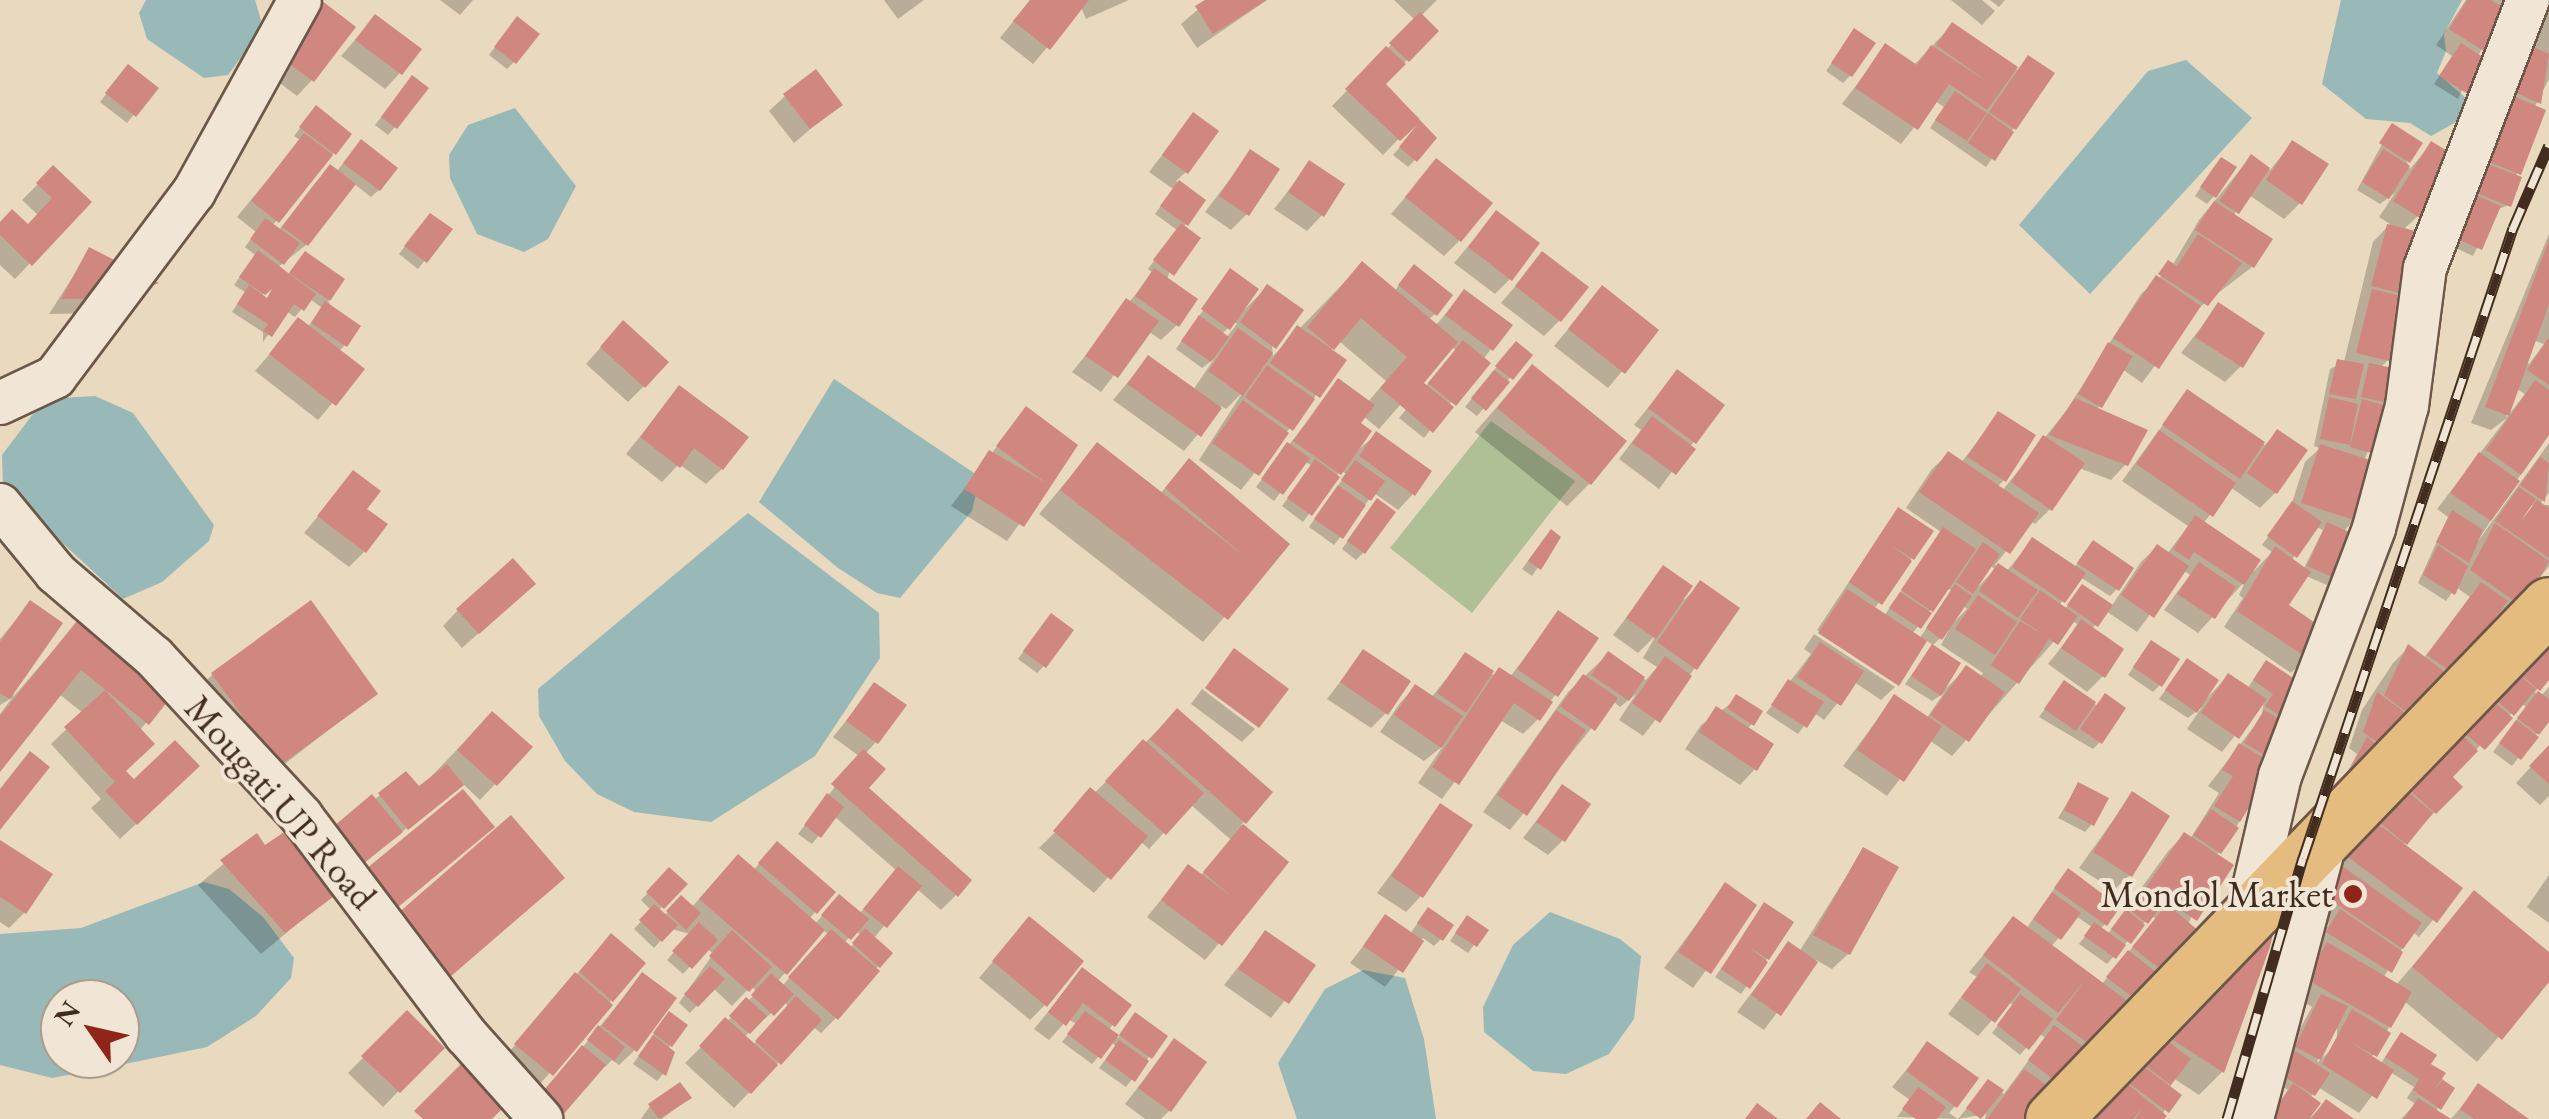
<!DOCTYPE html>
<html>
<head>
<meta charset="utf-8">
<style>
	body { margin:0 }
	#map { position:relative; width:2549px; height:1119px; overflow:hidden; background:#e9d9be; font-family:"EB Garamond",serif }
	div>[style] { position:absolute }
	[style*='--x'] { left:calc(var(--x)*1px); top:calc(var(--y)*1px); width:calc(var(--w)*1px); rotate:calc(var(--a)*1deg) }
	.green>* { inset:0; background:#b0c096 }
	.water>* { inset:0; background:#99b9b9 }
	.shadow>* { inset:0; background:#0003 }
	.building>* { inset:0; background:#cf8780 }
	.roads { filter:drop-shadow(2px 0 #6c5748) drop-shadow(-2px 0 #6c5748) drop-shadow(0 2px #6c5748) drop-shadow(0 -2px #6c5748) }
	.minor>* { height:42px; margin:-21px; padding:0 21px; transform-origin:21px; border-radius:21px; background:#f1e6d5 }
	.major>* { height:55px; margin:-27.5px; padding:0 27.5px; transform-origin:27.5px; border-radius:27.5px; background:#e4bc7f }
	.rail>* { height:11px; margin-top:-5.5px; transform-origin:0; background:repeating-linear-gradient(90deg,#f1e6d5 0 22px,#422c20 0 44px); box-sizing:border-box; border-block:2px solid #422c20 }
	.dots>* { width:28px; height:28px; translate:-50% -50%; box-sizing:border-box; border:5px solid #f1e6d5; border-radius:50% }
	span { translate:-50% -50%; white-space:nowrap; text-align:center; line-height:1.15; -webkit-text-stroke:8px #f1e6d5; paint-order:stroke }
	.street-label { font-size:38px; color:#422c20 }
	.poi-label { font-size:38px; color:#422c20 }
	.right { translate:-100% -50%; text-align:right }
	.north { position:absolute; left:40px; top:979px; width:100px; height:100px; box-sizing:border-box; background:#f1e6d5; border:2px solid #ab9c8d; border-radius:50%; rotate:304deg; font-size:28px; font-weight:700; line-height:40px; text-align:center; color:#422c20 }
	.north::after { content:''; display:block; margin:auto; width:35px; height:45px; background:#8f2418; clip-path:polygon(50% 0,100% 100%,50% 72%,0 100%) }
</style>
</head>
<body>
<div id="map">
	<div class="green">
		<div style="clip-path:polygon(1491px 421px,1575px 481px,1472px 613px,1390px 548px)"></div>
	</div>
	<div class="water">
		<div style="clip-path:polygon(146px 0,255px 0,261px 20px,255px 39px,228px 75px,204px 78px,147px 39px,139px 13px)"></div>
		<div style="clip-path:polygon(2341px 0,2462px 0,2444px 34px,2446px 51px,2437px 73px,2467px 99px,2458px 121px,2431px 136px,2410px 123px,2366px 119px,2322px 84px)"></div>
		<div style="clip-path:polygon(2186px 60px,2252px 118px,2090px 294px,2019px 225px,2148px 71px)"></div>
		<div style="clip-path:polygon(515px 108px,576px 186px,548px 239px,524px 252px,477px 234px,450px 178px,449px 155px,468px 125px)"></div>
		<div style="clip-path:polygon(834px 379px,980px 477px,972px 511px,900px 598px,877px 593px,838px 568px,759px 502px)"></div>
		<div style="clip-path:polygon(95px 396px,133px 413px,214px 525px,209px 541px,162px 582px,123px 599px,3px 488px,2px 455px,33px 414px,61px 398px)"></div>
		<div style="clip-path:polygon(748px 513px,879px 613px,880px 658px,815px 756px,711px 822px,634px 812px,597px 794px,565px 761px,539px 716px,538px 689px)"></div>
		<div style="clip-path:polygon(evenodd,204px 882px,229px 889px,263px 917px,294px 958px,291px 978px,256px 1016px,207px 1047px,101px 1069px,52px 1078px,0 1065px,0 934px,81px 928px,204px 882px,60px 999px,120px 999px,120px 1059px,60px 1059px,60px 999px)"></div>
		<div style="clip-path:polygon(1550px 912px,1620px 939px,1641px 956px,1634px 1019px,1609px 1054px,1566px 1074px,1533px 1071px,1484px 1032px,1483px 1007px,1513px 945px)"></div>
		<div style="clip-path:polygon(1363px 970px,1405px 978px,1424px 1039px,1436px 1119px,1297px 1119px,1278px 1063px,1325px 989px)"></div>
	</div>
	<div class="shadow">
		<div style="clip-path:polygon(440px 0,473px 0,460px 15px)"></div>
		<div style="clip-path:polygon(884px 0,924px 0,898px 19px)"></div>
		<div style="clip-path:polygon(1030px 0,1129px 0,1086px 19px,1081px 7px,1033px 64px,1000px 38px)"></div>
		<div style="clip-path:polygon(1209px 0,1267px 0,1197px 48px,1181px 24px)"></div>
		<div style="clip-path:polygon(1394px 0,1437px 0,1421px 16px,1436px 31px,1383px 84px,1419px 118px,1383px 155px,1332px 106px,1415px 20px)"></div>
		<div style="clip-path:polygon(1951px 0,1982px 0,1995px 11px,1982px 25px)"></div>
		<div style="clip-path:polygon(1990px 0,2005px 0,1999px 7px)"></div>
		<div style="clip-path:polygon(2466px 0,2505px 0,2458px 99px,2434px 84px,2452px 56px,2436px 45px)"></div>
		<div style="clip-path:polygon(2544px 0,2549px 0,2549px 79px,2534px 108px,2509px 205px,2496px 210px,2473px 256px,2449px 245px,2547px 15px,2539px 12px)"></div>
		<div style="clip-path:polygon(375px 17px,400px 73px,385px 89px,341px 56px)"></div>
		<div style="clip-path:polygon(306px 18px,312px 80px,297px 96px,265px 72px)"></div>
		<div style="clip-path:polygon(1952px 25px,2017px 70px,2028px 59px,2014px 128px,1986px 167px,1930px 128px,1944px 107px,1935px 101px,1901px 144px,1842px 104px,1886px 46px,1914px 65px)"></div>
		<div style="clip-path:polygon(510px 27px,514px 62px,507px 69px,489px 55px)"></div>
		<div style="clip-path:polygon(1848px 39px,1850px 76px,1843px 83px,1826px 71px)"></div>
		<div style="clip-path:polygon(121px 75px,155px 88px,127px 123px,100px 102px)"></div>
		<div style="clip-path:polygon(406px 85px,395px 127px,388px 135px,375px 125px)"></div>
		<div style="clip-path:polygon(785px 96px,840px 104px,794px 143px,769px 111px)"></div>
		<div style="clip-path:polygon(1193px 115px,1186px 172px,1176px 181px,1203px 200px,1183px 228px,1167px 280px,1177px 325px,1161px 340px,1148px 331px,1101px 392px,1072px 372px,1153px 273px,1148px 269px,1177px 230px,1155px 214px,1173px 189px,1149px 172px)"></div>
		<div style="clip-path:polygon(evenodd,309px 116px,334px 153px,272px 226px,278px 231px,315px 183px,330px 167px,336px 172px,354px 150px,379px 190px,371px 197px,353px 183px,306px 245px,277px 268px,287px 277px,298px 261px,328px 300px,345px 345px,338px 352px,361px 369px,318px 420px,255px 371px,298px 321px,307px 328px,322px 308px,310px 299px,295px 317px,286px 311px,263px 342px,263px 332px,232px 312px,245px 292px,234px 285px,255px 255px,245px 247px,256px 232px,237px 217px,300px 140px,294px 136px,309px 116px,275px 276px,276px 277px,268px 302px,261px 297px,275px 276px)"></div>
		<div style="clip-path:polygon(evenodd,2392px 126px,2410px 169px,2431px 144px,2418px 216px,2403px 230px,2421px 235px,2388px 360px,2380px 368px,2387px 402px,2364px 461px,2355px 519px,2343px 532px,2335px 578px,2327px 585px,2306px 576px,2286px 606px,2307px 657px,2291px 673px,2224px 627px,2243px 598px,2239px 595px,2246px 580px,2198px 633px,2164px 610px,2190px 575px,2183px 570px,2137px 632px,2106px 611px,2092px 629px,2103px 676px,2087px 692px,2048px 664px,2079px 625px,2072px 621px,1952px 756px,1929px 740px,1887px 796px,1843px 766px,1894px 697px,1926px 719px,1944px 693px,1932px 701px,1905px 684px,1932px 647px,1943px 691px,1967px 668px,1980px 677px,1983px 673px,1941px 645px,1949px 630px,1933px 645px,1925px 640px,1897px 684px,1817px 630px,1892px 517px,1912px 558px,1874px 609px,1884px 616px,1941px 532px,1906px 508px,1932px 469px,1948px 454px,1961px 463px,1998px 414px,2008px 476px,1997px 487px,2002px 491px,2066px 411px,2141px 294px,2172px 266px,2199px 220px,2244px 165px,2251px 158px,2270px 170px,2292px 143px,2300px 203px,2284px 219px,2249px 195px,2233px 216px,2252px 267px,2196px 310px,2142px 383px,2122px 369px,2097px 410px,2126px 464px,2111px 480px,2079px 468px,2050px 509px,2035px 524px,2030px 521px,1995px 565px,2006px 572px,2032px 540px,2074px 568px,2086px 550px,2117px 589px,2110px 596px,2080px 577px,2059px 606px,2064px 610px,2075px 595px,2111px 607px,2141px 562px,2157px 547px,2167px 554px,2188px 526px,2122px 481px,2187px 392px,2265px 445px,2277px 432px,2276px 492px,2260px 508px,2230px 487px,2203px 524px,2254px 571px,2272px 552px,2262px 545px,2291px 506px,2305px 462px,2320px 448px,2314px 446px,2330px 369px,2344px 362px,2373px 242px,2390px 224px,2379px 217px,2395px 193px,2380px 204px,2357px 190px,2392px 126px,2316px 527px,2323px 530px,2303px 570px,2291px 561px,2316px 527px,2392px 126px,1989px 565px,1995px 569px,1979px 586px,1977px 584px,1989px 565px,2392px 126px,1947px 588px,1952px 591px,1919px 639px,1912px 634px,1947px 588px,2392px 126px,1962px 605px,1967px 609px,1954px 622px,1962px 605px)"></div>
		<div style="clip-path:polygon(1412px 133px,1415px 160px,1408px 167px,1393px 155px)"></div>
		<div style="clip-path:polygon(1250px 153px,1247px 214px,1231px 230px,1205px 212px)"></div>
		<div style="clip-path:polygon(1436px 161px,1459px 241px,1444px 256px,1391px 214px)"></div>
		<div style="clip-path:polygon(1310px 163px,1322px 215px,1307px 231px,1274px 209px)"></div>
		<div style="clip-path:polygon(2214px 167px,2214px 196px,2207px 204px,2195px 196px)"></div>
		<div style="clip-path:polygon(53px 169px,88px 202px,15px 279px,0 265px,0 224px,28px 226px,38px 215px,22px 200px)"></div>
		<div style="clip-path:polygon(1496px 213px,1510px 279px,1495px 294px,1454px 263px)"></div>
		<div style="clip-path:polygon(423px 223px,449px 230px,418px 269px,399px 254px)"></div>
		<div style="clip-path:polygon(evenodd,2549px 234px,2549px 431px,2473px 548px,2549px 443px,2549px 493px,2539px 505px,2549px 505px,2549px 566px,2505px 621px,2495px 614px,2452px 673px,2330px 804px,2357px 754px,2349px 748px,2362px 710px,2393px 663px,2408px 648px,2423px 659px,2470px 597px,2456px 587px,2446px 601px,2418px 583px,2448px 517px,2437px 509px,2507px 418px,2491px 430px,2471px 423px,2549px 234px,2535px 341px,2544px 344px,2529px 364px,2527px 363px,2535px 341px,2549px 234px,2517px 389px,2525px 394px,2507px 417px,2506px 416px,2517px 389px,2549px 234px,2530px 504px,2534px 507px,2523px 518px,2521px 516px,2530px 504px)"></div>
		<div style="clip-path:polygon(90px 250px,155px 284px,141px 298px,95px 313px,49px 314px)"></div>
		<div style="clip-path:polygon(1542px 255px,1559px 321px,1544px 336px,1501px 303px)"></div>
		<div style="clip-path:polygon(evenodd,1362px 264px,1394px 292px,1407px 274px,1435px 314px,1428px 320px,1435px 326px,1464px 293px,1491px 349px,1424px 438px,1399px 418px,1456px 350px,1451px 347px,1379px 429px,1363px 416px,1358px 423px,1354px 453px,1376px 435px,1413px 494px,1398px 510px,1374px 493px,1334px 545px,1309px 527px,1346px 474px,1341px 470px,1303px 522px,1282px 506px,1312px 466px,1304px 461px,1274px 501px,1256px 487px,1339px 381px,1367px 403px,1386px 381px,1339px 341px,1330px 351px,1343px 361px,1241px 490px,1199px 460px,1243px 392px,1226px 409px,1221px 406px,1184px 451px,1113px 400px,1148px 358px,1193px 390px,1214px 359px,1202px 368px,1176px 349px,1230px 272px,1244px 310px,1267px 287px,1273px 356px,1362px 264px,1234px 322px,1237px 324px,1226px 338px,1221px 335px,1234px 322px)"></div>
		<div style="clip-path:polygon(1602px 289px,1656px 331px,1608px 388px,1554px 346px)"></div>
		<div style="clip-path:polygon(2218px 306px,2241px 366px,2225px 382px,2181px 353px)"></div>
		<div style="clip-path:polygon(608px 339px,644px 386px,628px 402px,586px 364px)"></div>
		<div style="clip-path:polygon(1509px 351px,1530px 355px,1477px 416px,1465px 407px)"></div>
		<div style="clip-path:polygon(1532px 367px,1590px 483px,1567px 506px,1475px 432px)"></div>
		<div style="clip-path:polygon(1677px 372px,1721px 405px,1659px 489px,1619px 459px,1641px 430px,1634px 425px)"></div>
		<div style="clip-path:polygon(679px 388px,722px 469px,706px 484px,679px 464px,662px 482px,626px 454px)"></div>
		<div style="clip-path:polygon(1026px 409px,1075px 446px,1007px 541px,951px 506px)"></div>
		<div style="clip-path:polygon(1097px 445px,1160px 494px,1174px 477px,1286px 545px,1203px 642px,1039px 514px)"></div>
		<div style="clip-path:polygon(354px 473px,365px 551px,349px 567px,304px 533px)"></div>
		<div style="clip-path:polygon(1370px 509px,1363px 553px,1356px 560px,1342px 549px)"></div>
		<div style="clip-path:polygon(1558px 537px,1532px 576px,1522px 569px,1544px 539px)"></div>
		<div style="clip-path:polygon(1664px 568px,1684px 600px,1701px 583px,1695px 668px,1643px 736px,1619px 720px,1636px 694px,1620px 707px,1613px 701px,1510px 830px,1483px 812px,1568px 692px,1608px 654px,1646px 680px,1657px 667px,1643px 658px,1656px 635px,1638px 653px,1613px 635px)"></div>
		<div style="clip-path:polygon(517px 599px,462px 648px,443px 626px,458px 610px)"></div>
		<div style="clip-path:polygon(30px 603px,13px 697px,81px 619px,172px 692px,139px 731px,123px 771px,134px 782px,181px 782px,120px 839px,91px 808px,101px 799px,51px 744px,83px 713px,59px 694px,0 767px,0 714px,12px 698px,0 705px,0 639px)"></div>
		<div style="clip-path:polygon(1558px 613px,1595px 639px,1538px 719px,1523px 734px,1500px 720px,1442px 799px,1418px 783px,1443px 746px,1424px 761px,1380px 732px,1400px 703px,1415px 687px,1431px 698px,1465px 655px,1494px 675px,1510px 677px)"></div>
		<div style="clip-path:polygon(1044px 623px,1044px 666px,1037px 673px,1018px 659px)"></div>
		<div style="clip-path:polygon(1814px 634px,1895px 687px,1881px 700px,1854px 682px,1824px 720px,1814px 713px,1798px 734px,1766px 713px,1811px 654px,1804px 649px)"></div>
		<div style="clip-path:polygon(2145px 650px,2160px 685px,2153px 692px,2128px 675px)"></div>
		<div style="clip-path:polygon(1363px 652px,1386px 713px,1371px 728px,1327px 699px)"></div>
		<div style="clip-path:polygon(evenodd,2187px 661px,2207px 698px,2228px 676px,2247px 689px,2260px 670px,2304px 688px,2262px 760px,2236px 829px,2216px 856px,2188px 925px,2197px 932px,2131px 1009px,2123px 1003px,2025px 1119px,1985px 1119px,1986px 1114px,1958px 1119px,1988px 1082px,2004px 1094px,2045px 1038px,2039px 1033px,2020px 1055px,1992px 1033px,2013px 1005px,2008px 1002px,1978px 1036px,1948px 1014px,1977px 977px,1969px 972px,2013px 920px,2026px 929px,2061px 879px,2105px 924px,2100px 929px,2107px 935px,2169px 850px,2184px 835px,2190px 839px,2219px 793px,2208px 786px,2262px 716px,2264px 699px,2222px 752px,2187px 729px,2202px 707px,2188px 718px,2159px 699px,2187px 661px,2151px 915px,2156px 919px,2101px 985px,2051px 947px,2076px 916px,2092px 927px,2079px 944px,2107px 964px,2151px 915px)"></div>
		<div style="clip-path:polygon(evenodd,2508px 670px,2549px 676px,2535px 692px,2541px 696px,2549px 687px,2549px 718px,2512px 766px,2493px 752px,2526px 707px,2521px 703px,2449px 778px,2459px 787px,2402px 846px,2459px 888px,2419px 937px,2413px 932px,2383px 978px,2396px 985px,2475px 894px,2549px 955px,2549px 978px,2477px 1062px,2404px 1001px,2371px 1059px,2380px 1064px,2402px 1035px,2452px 1089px,2435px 1112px,2446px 1119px,2401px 1119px,2415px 1104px,2407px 1098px,2414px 1087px,2390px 1072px,2359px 1113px,2318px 1087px,2310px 1098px,2311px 1117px,2326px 1102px,2349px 1119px,2268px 1119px,2288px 1090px,2275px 1082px,2281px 1063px,2312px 1007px,2292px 995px,2320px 953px,2313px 949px,2329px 924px,2309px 911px,2330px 870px,2508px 670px,2337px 1022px,2337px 1044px,2318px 1062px,2317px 1062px,2337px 1022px)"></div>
		<div style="clip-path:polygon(213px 674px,375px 694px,255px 787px,190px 697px)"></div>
		<div style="clip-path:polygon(2064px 683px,2096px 705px,2105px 696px,2100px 742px,2093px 749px,2039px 717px)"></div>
		<div style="clip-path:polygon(evenodd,875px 685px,876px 742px,865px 754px,865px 788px,956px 895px,941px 910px,916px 888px,873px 939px,889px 953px,836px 1018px,821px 1033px,813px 1027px,734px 1108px,685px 1063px,757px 992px,751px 986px,732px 1006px,713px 988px,690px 1013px,679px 1003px,713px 954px,707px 948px,683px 974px,667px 960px,690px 934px,671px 929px,654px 948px,634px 929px,651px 910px,641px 900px,670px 870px,684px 884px,658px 911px,664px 916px,681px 898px,691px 908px,715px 881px,753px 871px,762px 860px,833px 892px,809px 919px,815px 924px,832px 904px,859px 914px,897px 871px,834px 816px,812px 844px,798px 834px,859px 756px,833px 737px,875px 685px,823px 930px,829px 935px,782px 986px,777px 982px,823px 930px,875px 685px,855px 931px,861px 935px,850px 948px,844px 943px,855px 931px,875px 685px,784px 1002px,789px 1007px,753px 1045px,744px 1037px,784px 1002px)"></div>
		<div style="clip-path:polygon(1202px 689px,1255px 729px,1242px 742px,1191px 704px)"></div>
		<div style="clip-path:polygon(1729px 705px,1752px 724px,1747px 729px,1755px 769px,1740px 785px,1685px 749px,1701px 725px)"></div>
		<div style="clip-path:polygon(1162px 726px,1269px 793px,1241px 825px,1286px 863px,1205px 960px,1147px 917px,1188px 867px,1200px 876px,1231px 840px,1190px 804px,1149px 849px,1140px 841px,1094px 893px,1039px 848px)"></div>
		<div style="clip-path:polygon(477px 729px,529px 748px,480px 800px,462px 783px,347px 877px,320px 843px,380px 795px,418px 790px)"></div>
		<div style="clip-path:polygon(2549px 747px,2549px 796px,2540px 805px,2516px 783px)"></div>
		<div style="clip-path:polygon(2078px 785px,2092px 824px,2085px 832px,2058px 818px)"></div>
		<div style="clip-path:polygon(1562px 787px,1563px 840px,1548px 855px,1523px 838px)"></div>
		<div style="clip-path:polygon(2132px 794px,2130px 875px,2114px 890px,2079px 868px)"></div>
		<div style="clip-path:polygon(1441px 806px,1421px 896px,1406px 912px,1377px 893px)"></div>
		<div style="clip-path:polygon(256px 837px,265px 849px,337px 891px,261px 954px,198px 885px)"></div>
		<div style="clip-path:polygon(0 843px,24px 913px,9px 928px,0 922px)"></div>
		<div style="clip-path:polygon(1863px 850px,1848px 954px,1832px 969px,1816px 960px,1764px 1030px,1737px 1012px,1788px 945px,1799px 952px)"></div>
		<div style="clip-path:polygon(2549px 875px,2549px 923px,2527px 907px)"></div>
		<div style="clip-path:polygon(1725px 886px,1754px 905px,1693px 988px,1664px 968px)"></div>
		<div style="clip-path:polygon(1765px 906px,1767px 959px,1741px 994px,1715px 977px)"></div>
		<div style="clip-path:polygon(2276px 909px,2222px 1072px,2199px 1095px,2173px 1078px,2162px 1119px,2079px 1119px)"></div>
		<div style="clip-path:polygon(1385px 918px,1410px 934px,1421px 918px,1441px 939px,1434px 946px,1423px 938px,1385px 987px,1350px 963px)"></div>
		<div style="clip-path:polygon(1029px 919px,1045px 1005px,1030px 1020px,979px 978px)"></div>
		<div style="clip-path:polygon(1460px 926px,1485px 930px,1468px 953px,1450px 941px)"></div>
		<div style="clip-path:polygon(1265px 933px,1312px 966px,1271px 1018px,1224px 985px)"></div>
		<div style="clip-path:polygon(596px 952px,643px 963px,535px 1090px,501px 1061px)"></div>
		<div style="clip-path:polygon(1082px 970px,1128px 1005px,1108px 1031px,1118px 1038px,1128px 1023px,1164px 1037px,1126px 1087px,1099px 1068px,1116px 1046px,1111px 1042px,1092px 1064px,1062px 1042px,1076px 1024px,1068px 1019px,1049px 1040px,1034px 1029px)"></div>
		<div style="clip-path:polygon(642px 975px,635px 1050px,619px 1065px,612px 1060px,605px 1067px,582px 1048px)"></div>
		<div style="clip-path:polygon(407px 1013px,441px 1048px,383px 1107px,348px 1073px)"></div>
		<div style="clip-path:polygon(662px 1022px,670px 1046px,664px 1062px,670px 1066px,657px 1081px,633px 1064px)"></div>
		<div style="clip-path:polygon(1174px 1041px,1170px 1110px,1161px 1119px,1145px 1119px,1125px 1104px)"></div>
		<div style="clip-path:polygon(1928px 1044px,1955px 1106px,1949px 1113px,1958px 1119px,1897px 1117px,1910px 1100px,1892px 1087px)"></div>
		<div style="clip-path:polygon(2479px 1086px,2525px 1119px,2451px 1119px)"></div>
		<div style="clip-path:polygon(689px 1098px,662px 1119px,641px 1119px,650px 1106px)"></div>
	</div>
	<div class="building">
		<div style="clip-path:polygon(321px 0,356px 27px,314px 82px,279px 56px)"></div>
		<div style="clip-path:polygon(1030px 0,1089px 0,1050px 50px,1013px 21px)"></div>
		<div style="clip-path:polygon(1205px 0,1267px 0,1213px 34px,1195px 6px)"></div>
		<div style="clip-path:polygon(2467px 0,2491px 0,2512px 13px,2487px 53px,2449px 29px)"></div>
		<div style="clip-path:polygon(1420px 12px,1439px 31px,1409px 62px,1389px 43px)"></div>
		<div style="clip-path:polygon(375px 14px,422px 49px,402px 75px,355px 40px)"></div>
		<div style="clip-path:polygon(517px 16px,540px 34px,516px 64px,494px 47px)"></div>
		<div style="clip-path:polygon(1952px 22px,2018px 67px,1987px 110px,1949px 84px,1918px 130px,1855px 88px,1885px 43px,1917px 65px,1931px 45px,1989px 83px,1936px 45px)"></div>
		<div style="clip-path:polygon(1854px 28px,1876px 43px,1852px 77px,1831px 63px)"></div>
		<div style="clip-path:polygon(2461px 43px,2489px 61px,2468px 94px,2439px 76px)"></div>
		<div style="clip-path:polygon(1386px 46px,1406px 64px,1386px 84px,1437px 138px,1417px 162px,1399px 147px,1416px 126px,1400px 141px,1345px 89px)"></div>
		<div style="clip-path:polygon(2533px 47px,2549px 54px,2541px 104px,2514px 92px)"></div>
		<div style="clip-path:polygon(2028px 55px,2055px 73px,2016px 130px,1989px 112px)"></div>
		<div style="clip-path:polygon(128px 64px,159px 88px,136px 117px,105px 93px)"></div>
		<div style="clip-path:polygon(816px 69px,843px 105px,810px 129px,783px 94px)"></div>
		<div style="clip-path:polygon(412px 75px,429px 88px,397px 129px,381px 117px)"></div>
		<div style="clip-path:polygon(1955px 91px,1987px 113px,1967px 141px,1935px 120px)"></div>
		<div style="clip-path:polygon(2513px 96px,2546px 110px,2521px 175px,2487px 161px)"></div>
		<div style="clip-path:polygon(316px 105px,352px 134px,336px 155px,299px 127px)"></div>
		<div style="clip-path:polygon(1193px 112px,1219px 131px,1188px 174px,1162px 155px)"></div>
		<div style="clip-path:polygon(1988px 113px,2014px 132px,1995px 161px,1968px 143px)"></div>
		<div style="clip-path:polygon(2392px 123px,2423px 143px,2410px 163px,2379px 143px)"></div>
		<div style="clip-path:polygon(304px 133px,333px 155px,279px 223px,251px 201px)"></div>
		<div style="clip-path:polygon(361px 139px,398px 168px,380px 191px,343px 163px)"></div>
		<div style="clip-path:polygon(2292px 140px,2329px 164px,2302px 205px,2266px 180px)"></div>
		<div style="clip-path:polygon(2431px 141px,2457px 157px,2420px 218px,2393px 201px)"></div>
		<div style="clip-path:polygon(1250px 149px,1280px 169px,1249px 216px,1219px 196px)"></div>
		<div style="clip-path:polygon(2383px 149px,2410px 166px,2389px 199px,2362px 182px)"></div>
		<div style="clip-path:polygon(2251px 154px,2270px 168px,2239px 214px,2219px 201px)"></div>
		<div style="clip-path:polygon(2221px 157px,2237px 167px,2216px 198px,2200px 187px)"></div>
		<div style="clip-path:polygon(1436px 158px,1493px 203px,1461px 242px,1405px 197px)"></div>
		<div style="clip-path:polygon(1309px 160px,1345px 184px,1324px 217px,1288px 192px)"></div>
		<div style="clip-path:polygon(2485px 163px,2522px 177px,2511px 207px,2474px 192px)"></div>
		<div style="clip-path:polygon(330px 164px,356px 184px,308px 246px,282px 227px)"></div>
		<div style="clip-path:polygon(53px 165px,92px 202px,32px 266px,0 235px,0 222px,12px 209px,28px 224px,52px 198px,36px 183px)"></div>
		<div style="clip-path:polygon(1179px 180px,1206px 200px,1188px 226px,1160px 206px)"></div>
		<div style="clip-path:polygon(2473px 194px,2501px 206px,2482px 250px,2455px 238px)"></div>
		<div style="clip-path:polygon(2214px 201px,2273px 239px,2254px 268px,2195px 230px)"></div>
		<div style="clip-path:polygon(1496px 210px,1540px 243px,1512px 281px,1468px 247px)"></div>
		<div style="clip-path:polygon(430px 213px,453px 229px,427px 263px,404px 246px)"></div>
		<div style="clip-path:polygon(265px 218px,300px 243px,284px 265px,250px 239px)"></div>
		<div style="clip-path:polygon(1181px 223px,1201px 238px,1174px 276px,1153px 260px)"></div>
		<div style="clip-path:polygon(2387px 224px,2424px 233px,2408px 295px,2371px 286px)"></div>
		<div style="clip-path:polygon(2198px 234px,2242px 263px,2208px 306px,2158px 274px,2168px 260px,2177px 266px)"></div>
		<div style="clip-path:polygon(2549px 240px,2549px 304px,2509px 416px,2485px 407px)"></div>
		<div style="clip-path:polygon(89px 247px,159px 283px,113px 299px,61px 299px)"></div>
		<div style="clip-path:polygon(258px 250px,316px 294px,304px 311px,294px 304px,272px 337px,263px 331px,268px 324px,237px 304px,249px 285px,267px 298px,272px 289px,265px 295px,239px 277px)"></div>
		<div style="clip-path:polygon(305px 251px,345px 279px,330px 301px,289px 273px)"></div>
		<div style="clip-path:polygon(1542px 251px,1589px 287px,1561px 322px,1515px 286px)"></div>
		<div style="clip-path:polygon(1362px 261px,1458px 342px,1424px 383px,1454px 407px,1433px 433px,1380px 388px,1407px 357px,1361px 318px,1334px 350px,1307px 327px)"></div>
		<div style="clip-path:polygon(1414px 264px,1453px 295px,1437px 316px,1398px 285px)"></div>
		<div style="clip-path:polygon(1154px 268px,1198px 299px,1179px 327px,1135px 296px)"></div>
		<div style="clip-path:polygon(1230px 268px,1259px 289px,1230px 330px,1201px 309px)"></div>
		<div style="clip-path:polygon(2156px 275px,2201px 306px,2159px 369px,2113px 338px)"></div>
		<div style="clip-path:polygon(1267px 284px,1304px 310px,1276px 349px,1240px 322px)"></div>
		<div style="clip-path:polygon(1602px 285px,1659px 330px,1625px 374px,1568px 329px)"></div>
		<div style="clip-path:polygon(1464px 289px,1513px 325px,1493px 351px,1445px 315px)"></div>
		<div style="clip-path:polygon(2372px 289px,2406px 297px,2390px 361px,2356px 353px)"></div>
		<div style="clip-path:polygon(1126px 298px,1159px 321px,1118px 378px,1085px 356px)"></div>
		<div style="clip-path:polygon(325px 301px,361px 326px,347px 347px,311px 323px)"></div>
		<div style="clip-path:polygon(2218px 302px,2265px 333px,2243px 368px,2195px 337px)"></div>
		<div style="clip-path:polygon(1199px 315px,1229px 337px,1211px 362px,1181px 341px)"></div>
		<div style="clip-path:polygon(298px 317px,365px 369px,336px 406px,269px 354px)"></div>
		<div style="clip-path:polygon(623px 320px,669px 362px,645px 388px,600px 347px)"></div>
		<div style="clip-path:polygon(1297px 325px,1347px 360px,1320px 398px,1270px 363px)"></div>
		<div style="clip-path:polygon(1238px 328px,1273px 353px,1243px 396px,1208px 371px)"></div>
		<div style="clip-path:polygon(2549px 337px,2549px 385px,2527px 370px)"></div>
		<div style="clip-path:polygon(1463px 340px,1491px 363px,1456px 406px,1428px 383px)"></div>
		<div style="clip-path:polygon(1516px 341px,1533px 355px,1513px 380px,1495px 366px)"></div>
		<div style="clip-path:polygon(2108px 342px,2133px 356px,2102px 408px,2078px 394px)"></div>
		<div style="clip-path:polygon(1148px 355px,1222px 408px,1201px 437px,1127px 384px)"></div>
		<div style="clip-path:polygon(2337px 359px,2364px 364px,2356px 399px,2329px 394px)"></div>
		<div style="clip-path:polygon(2369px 363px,2397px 369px,2389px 403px,2361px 397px)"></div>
		<div style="clip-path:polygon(1532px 364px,1627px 441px,1591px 485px,1497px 408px)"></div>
		<div style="clip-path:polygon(1267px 365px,1315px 399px,1293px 431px,1245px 397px)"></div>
		<div style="clip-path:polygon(1677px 369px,1725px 405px,1696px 444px,1648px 408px)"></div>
		<div style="clip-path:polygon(1494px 370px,1510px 382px,1486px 411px,1471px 398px)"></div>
		<div style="clip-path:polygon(1338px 378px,1375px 405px,1361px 423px,1372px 431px,1341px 475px,1293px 441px)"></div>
		<div style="clip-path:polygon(2535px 380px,2549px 390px,2549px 435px,2521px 475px,2486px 450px)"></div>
		<div style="clip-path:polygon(679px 385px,749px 437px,723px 470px,694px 448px,680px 468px,640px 437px)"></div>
		<div style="clip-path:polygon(2187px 389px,2265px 442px,2240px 479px,2162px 425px)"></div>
		<div style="clip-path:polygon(2329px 397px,2358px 404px,2350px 445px,2320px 439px)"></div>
		<div style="clip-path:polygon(2075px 398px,2148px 430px,2128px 466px,2049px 435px)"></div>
		<div style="clip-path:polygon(2362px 399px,2387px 406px,2375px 454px,2350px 447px)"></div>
		<div style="clip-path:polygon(1243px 400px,1289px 433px,1259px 476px,1212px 443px)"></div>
		<div style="clip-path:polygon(1026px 406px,1078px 445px,1024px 527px,964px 489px,989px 450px,1046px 483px,996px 446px)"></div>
		<div style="clip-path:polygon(1998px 411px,2036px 435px,2006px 482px,1967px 457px)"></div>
		<div style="clip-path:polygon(1652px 416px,1696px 449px,1676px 475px,1632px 443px)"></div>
		<div style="clip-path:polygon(2277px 429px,2308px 450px,2277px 494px,2247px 473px)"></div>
		<div style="clip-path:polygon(2159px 430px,2236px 483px,2213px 517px,2136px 464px)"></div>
		<div style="clip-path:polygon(1376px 431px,1432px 471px,1415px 496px,1359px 456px)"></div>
		<div style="clip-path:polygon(2043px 435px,2085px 463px,2052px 511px,2011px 482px)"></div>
		<div style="clip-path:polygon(1097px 442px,1244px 556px,1165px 488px,1189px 458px,1290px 544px,1228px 620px,1060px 490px)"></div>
		<div style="clip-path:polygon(1287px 442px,1310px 458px,1283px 495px,1261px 479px)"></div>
		<div style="clip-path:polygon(2320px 444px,2376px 462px,2357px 521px,2301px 503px)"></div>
		<div style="clip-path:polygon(1948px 451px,2039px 513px,2010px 554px,1919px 492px)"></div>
		<div style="clip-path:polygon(2479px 452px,2520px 481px,2491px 521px,2450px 493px)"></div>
		<div style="clip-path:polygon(2540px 457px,2549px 463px,2545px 502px,2520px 485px)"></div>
		<div style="clip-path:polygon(1315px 459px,1340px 477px,1312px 516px,1287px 498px)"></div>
		<div style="clip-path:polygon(1355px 460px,1385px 481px,1371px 501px,1341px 480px)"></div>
		<div style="clip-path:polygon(353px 470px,381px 491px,367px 509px,388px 524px,366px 553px,317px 516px)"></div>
		<div style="clip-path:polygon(1338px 485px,1366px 505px,1343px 539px,1314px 519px)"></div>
		<div style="clip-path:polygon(2519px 487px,2536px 499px,2516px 528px,2537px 500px,2549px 508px,2549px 558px,2495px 521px)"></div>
		<div style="clip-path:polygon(1377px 498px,1396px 512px,1365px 554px,1347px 541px)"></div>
		<div style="clip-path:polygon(2292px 501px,2322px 522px,2297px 558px,2267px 536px)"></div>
		<div style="clip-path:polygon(1898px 507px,1934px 531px,1914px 560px,1891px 545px,1912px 561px,1882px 605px,1849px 582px)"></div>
		<div style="clip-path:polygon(2452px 510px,2483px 530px,2469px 563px,2436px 542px)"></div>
		<div style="clip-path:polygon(2195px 515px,2261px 560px,2244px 585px,2194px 552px,2189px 560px,2173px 549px)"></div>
		<div style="clip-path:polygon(2327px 522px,2356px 535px,2337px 579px,2307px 566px)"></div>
		<div style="clip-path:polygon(2495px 523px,2549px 561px,2523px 607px,2470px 570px)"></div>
		<div style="clip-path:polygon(1943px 527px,1976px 549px,1933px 612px,1901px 590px)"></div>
		<div style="clip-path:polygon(1551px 529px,1561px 537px,1541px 570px,1528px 561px)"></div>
		<div style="clip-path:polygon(2032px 537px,2086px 573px,2065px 603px,2012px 567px)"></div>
		<div style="clip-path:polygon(2093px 540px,2134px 568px,2119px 591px,2077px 563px)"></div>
		<div style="clip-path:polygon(1983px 542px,2000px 554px,1973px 594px,1956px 582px)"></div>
		<div style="clip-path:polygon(2157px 544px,2189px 566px,2154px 618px,2121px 595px)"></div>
		<div style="clip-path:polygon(2438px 545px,2468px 566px,2455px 595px,2423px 575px)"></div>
		<div style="clip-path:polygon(2275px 546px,2311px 572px,2289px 605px,2327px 631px,2309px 659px,2237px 611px)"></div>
		<div style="clip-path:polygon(513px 558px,536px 584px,479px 634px,456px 609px)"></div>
		<div style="clip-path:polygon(2199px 562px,2236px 587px,2215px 619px,2177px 594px)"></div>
		<div style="clip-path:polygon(1998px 563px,2038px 590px,2018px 618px,1979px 591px)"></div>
		<div style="clip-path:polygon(1663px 565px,1693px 586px,1656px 639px,1626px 618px)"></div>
		<div style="clip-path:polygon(1700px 580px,1740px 608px,1697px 670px,1657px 642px)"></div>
		<div style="clip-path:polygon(2481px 582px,2508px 601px,2454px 674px,2427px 655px)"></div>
		<div style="clip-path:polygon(1955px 584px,1972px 596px,1942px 640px,1926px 628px)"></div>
		<div style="clip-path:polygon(2082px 584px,2113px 605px,2098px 627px,2067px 605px)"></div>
		<div style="clip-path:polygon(1847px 589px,1927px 641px,1899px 686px,1818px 633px)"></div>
		<div style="clip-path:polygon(2040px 590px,2078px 616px,2058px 645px,2049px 639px,2019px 684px,1991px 665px,2020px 621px,2044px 635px,2020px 619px)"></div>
		<div style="clip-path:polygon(1900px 592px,1932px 613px,1921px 629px,1889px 608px)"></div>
		<div style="clip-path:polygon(1978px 595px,2017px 622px,1995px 655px,1955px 629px)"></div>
		<div style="clip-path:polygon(30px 600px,63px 623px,10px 699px,0 693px,0 642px)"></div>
		<div style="clip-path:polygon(311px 600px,378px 694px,279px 766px,211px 673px)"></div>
		<div style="clip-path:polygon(1558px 610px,1599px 638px,1558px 697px,1517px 669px)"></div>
		<div style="clip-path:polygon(1051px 613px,1074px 630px,1046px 668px,1023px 651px)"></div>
		<div style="clip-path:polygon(81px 616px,175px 692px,149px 725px,81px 670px,0 772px,0 716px)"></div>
		<div style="clip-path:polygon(2081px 619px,2124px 649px,2105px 678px,2061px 648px)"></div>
		<div style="clip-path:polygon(2549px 622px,2549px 680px,2540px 691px,2511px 666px)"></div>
		<div style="clip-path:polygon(2151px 640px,2180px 659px,2162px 687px,2133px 667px)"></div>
		<div style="clip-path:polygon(1820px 642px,1864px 671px,1841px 706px,1797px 677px)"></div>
		<div style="clip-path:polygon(1932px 644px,1961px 663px,1941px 696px,1911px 676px)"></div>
		<div style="clip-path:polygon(2408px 644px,2449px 675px,2417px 720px,2384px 695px)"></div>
		<div style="clip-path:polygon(1234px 648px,1289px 689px,1259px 728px,1205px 688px)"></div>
		<div style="clip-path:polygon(1363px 649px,1411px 681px,1388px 715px,1340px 682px)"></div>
		<div style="clip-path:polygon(1608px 651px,1645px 677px,1629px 701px,1591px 675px)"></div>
		<div style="clip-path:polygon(1465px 652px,1494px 671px,1466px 713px,1437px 693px)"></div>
		<div style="clip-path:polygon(1665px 656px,1692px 676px,1660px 723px,1632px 703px)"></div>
		<div style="clip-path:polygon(2187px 658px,2219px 680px,2197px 713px,2165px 690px)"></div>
		<div style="clip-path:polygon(2266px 660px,2307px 687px,2285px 719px,2265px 706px,2273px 694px,2253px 680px)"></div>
		<div style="clip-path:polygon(1966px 665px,2005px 692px,1969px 742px,1930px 715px)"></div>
		<div style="clip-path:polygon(2509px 666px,2536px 689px,2514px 716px,2487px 692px)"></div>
		<div style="clip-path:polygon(1499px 667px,1553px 702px,1540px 721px,1514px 703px,1459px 785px,1432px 767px)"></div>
		<div style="clip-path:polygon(2228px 673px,2267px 699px,2239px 739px,2201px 713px)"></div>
		<div style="clip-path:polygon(1583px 674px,1618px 698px,1595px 731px,1560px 706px)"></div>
		<div style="clip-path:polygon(1788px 679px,1824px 702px,1807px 728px,1771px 705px)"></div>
		<div style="clip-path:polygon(2064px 680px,2096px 702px,2076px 731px,2044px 709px)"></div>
		<div style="clip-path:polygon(874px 682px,907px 705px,878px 744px,846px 721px)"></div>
		<div style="clip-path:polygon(1415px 684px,1463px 716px,1441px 748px,1394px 715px)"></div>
		<div style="clip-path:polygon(105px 690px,155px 744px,126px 771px,134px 779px,175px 740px,200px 766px,137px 825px,105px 791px,115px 782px,64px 727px)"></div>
		<div style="clip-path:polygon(2538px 691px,2549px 699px,2549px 722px,2539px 735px,2517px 718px)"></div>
		<div style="clip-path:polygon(2377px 692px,2415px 720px,2391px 752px,2363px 732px)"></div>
		<div style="clip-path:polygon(2105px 693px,2126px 708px,2102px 744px,2080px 729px)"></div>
		<div style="clip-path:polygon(1736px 694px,1763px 711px,1754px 726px,1727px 708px)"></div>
		<div style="clip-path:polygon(1894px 694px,1942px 726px,1904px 782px,1857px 750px)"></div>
		<div style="clip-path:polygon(2485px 694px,2513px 718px,2485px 750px,2457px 727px)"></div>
		<div style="clip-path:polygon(1716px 706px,1774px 744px,1757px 771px,1699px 732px)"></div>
		<div style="clip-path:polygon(1177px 708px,1273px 792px,1246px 824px,1150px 739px)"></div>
		<div style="clip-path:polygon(1556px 710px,1586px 730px,1527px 816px,1497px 795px)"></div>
		<div style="clip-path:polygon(2264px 710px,2289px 725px,2268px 757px,2244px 743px)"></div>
		<div style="clip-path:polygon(492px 711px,533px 747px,497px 786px,457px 750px)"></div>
		<div style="clip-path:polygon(2516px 720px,2539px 737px,2521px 760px,2499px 743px)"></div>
		<div style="clip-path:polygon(2455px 728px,2478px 751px,2453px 777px,2463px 787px,2436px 814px,2402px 783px)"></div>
		<div style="clip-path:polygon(2367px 737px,2384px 750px,2336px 796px)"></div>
		<div style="clip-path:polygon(1143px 739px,1204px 793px,1166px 835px,1105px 781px)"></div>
		<div style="clip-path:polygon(2239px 743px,2275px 765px,2240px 822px,2214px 806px,2233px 776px,2222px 770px)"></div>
		<div style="clip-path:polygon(2549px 745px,2549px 784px,2529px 766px)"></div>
		<div style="clip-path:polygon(863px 749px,886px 769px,869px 788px,972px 880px,958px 897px,831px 784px)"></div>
		<div style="clip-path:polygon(30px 751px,50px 767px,0 830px,0 789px)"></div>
		<div style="clip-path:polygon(447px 764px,464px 785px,408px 830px,378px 793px,406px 771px,419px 786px)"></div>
		<div style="clip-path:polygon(2078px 782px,2109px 798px,2094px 826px,2064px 810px)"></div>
		<div style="clip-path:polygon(1562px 784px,1591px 804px,1565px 842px,1536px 822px)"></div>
		<div style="clip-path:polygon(2399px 784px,2433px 813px,2407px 845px,2373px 817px)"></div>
		<div style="clip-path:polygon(1090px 787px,1148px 836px,1111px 880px,1053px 831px)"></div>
		<div style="clip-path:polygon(463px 789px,495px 827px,397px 908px,366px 869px)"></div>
		<div style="clip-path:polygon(2132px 791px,2170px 816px,2132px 877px,2093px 852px)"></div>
		<div style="clip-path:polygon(827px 793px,844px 807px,821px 838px,804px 825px)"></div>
		<div style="clip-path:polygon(372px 794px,403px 832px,364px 863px,334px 826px)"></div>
		<div style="clip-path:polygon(1440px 803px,1473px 825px,1423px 898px,1391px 876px)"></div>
		<div style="clip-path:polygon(2211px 809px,2239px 828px,2221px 854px,2193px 835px)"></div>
		<div style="clip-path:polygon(511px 815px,565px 878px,450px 977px,396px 915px)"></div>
		<div style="clip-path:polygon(2370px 818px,2463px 888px,2437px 923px,2344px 854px)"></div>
		<div style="clip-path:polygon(1243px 824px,1289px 862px,1222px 946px,1161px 900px,1188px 864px,1231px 896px,1203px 872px)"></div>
		<div style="clip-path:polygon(293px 826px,341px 891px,285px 933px,220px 860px,257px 833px,265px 845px)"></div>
		<div style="clip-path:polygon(2184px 832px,2234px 865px,2197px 921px,2146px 887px)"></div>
		<div style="clip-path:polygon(0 840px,53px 874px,26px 914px,0 897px)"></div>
		<div style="clip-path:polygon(777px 841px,836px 892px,817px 914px,758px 863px)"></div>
		<div style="clip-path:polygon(1863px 847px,1899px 867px,1850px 955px,1813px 935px)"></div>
		<div style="clip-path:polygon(738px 854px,825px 930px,787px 975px,699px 899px)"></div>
		<div style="clip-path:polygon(898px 866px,922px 886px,887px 928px,863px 909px)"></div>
		<div style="clip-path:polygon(2342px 866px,2422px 923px,2403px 949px,2323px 895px)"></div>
		<div style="clip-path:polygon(669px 867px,688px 884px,664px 909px,646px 892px)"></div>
		<div style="clip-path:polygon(2068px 868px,2120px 907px,2107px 926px,2054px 888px)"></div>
		<div style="clip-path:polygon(1725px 882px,1757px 905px,1711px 974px,1678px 952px)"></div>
		<div style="clip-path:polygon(2143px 887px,2163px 903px,2148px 924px,2127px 908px)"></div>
		<div style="clip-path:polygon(2474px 890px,2549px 952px,2549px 982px,2502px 1040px,2412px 967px)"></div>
		<div style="clip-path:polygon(2052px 892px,2081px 913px,2061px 940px,2033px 919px)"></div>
		<div style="clip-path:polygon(839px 894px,869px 919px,851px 940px,821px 915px)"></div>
		<div style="clip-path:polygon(681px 895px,701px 913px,686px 930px,666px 911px)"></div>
		<div style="clip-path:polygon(1764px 902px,1794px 922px,1769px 960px,1749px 947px,1768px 962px,1750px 989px,1721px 969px)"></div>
		<div style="clip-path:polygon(654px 904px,678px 925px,662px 942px,639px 920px)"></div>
		<div style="clip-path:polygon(2167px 904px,2200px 932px,2166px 974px,2132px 947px)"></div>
		<div style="clip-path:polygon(1428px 907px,1454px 925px,1443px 941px,1417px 923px)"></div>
		<div style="clip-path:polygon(2279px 908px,2270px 947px,2224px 1073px,2158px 1030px)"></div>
		<div style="clip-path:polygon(2126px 909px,2145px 925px,2131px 944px,2111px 929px)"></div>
		<div style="clip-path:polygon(2340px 909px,2403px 952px,2392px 973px,2326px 932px)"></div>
		<div style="clip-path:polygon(1385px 914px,1424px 941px,1403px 973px,1363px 946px)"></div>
		<div style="clip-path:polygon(1467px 915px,1489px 930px,1477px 947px,1455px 933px)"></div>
		<div style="clip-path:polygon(1029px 916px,1084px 961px,1047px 1007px,992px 961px)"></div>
		<div style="clip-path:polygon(2013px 916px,2126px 1000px,2092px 1046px,2056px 1020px,2086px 979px,2058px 1013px,1983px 955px)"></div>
		<div style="clip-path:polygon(699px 922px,718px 940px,692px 969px,672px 951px)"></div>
		<div style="clip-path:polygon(2094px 922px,2126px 945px,2116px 959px,2084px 936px)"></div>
		<div style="clip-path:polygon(865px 928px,893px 953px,880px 968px,852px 943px)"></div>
		<div style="clip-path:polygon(831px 929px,880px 971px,838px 1020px,788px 977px)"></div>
		<div style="clip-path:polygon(732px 930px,772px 967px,749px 992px,709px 956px)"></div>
		<div style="clip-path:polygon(1265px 930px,1316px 965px,1289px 1004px,1238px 969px)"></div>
		<div style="clip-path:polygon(611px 933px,646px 963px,613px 1002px,579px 972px)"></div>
		<div style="clip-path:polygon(1788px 941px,1818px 962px,1781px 1016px,1751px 995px)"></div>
		<div style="clip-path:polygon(2327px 942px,2412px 992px,2391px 1028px,2306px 979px)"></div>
		<div style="clip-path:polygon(2128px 950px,2161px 976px,2140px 1003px,2106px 977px)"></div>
		<div style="clip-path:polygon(1987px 963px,2021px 989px,1995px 1023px,1961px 997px)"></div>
		<div style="clip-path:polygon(710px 966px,725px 979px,698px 1007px,684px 994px)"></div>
		<div style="clip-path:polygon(1082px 967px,1132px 1005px,1115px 1027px,1083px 1003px,1066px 1026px,1048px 1012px)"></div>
		<div style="clip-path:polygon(575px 972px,613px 1005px,553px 1076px,514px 1044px)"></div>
		<div style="clip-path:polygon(642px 972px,677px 998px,637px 1052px,602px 1026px)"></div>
		<div style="clip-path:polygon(771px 973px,794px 994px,774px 1016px,751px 995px)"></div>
		<div style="clip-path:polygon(2020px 994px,2053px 1019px,2029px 1050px,1997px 1025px)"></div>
		<div style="clip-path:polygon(2321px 994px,2348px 1006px,2321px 1060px,2295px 1047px)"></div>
		<div style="clip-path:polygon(796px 996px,822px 1020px,781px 1065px,755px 1041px)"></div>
		<div style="clip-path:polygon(746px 997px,767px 1016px,750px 1034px,729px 1016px)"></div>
		<div style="clip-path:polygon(2352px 1009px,2391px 1033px,2377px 1057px,2347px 1040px,2394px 1070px,2377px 1099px,2322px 1064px)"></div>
		<div style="clip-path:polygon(407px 1010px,445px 1048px,400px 1093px,361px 1056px)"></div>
		<div style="clip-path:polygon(669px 1011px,688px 1025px,672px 1047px,653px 1033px)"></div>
		<div style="clip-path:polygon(1085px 1011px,1119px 1035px,1101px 1059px,1067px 1034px)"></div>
		<div style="clip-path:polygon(1135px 1012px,1168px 1036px,1152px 1059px,1119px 1035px)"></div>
		<div style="clip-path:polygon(725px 1017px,778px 1065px,751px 1094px,699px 1046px)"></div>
		<div style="clip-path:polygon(598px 1025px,625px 1047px,614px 1061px,587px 1040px)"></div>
		<div style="clip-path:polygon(2054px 1025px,2085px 1048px,2058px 1083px,2028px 1060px)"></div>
		<div style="clip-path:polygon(2153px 1030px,2191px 1059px,2171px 1085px,2132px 1056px)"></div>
		<div style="clip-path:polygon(2401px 1032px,2437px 1055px,2431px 1064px,2446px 1073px,2434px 1090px,2443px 1080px,2455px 1088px,2441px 1110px,2413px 1090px,2419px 1079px,2385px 1057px)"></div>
		<div style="clip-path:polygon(653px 1035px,675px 1052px,666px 1076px,638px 1056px)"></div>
		<div style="clip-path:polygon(1174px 1038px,1207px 1062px,1171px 1112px,1138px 1088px)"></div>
		<div style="clip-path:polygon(1119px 1040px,1149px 1061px,1135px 1082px,1105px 1060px)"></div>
		<div style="clip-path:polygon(1927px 1041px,1979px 1078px,1957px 1108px,1906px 1071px)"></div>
		<div style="clip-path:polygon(582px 1045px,606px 1065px,562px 1116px,539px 1096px)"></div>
		<div style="clip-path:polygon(2295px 1051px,2330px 1073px,2315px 1096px,2280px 1074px)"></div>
		<div style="clip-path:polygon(2132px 1058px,2182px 1095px,2169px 1113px,2118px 1075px)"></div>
		<div style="clip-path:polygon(464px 1061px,507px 1104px,492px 1119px,423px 1119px,414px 1111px)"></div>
		<div style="clip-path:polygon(2024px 1069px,2051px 1088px,2028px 1119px,1987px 1119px)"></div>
		<div style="clip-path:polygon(2115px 1074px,2167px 1116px,2164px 1119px,2135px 1119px,2143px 1108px,2133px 1119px,2077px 1119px)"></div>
		<div style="clip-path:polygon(1988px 1079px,2004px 1090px,1981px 1119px,1966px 1108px)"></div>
		<div style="clip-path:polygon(680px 1082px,692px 1098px,659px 1119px,648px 1104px)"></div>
		<div style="clip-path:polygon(2293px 1083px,2321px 1103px,2309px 1119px,2276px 1119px,2271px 1115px)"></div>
		<div style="clip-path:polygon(2478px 1083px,2529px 1119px,2474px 1119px,2460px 1109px)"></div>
		<div style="clip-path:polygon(1918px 1087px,1946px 1107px,1937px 1119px,1916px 1119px,1902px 1109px)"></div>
		<div style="clip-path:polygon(2418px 1098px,2451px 1119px,2404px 1119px)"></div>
		<div style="clip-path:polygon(2326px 1099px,2354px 1119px,2311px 1119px)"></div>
		<div style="clip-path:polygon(1820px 1102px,1841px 1119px,1806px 1119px)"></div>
		<div style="clip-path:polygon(1757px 1103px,1778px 1119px,1745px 1119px)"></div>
	</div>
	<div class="roads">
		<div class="minor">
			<div style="--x:0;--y:403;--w:61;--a:-25.3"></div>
			<div style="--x:55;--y:377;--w:231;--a:-53.1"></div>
			<div style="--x:194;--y:192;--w:219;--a:-61.1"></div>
			<div style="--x:0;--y:505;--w:88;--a:50.5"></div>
			<div style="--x:56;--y:573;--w:129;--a:40.6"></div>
			<div style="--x:154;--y:657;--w:217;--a:47.2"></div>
			<div style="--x:301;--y:816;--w:274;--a:53"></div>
			<div style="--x:466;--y:1035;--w:113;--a:48.2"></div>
			<div style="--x:2249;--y:909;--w:137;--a:-76.9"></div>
			<div style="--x:2280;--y:776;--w:265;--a:-69.2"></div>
			<div style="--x:2374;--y:528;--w:126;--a:-74.9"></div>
			<div style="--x:2407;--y:406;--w:139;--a:-82.6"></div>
			<div style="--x:2425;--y:268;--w:287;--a:-69"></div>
			<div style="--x:2252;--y:1119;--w:291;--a:-75.2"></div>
		</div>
		<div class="major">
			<div style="--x:2053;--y:1119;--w:714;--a:-46.02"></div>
		</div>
	</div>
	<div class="rail">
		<div style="--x:2227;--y:1119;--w:272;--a:-73.8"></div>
		<div style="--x:2303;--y:858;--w:664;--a:-71.57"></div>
		<div style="--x:2513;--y:228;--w:90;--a:-66.6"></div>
	</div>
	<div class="dots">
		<div style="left:2353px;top:894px;background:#8f2418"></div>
	</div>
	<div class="street-label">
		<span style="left:281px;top:802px;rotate:49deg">Mougati UP Road</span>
	</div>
	<div class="poi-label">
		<span class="right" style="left:2333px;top:894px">Mondol Market</span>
	</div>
	<div class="north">N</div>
</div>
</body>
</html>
